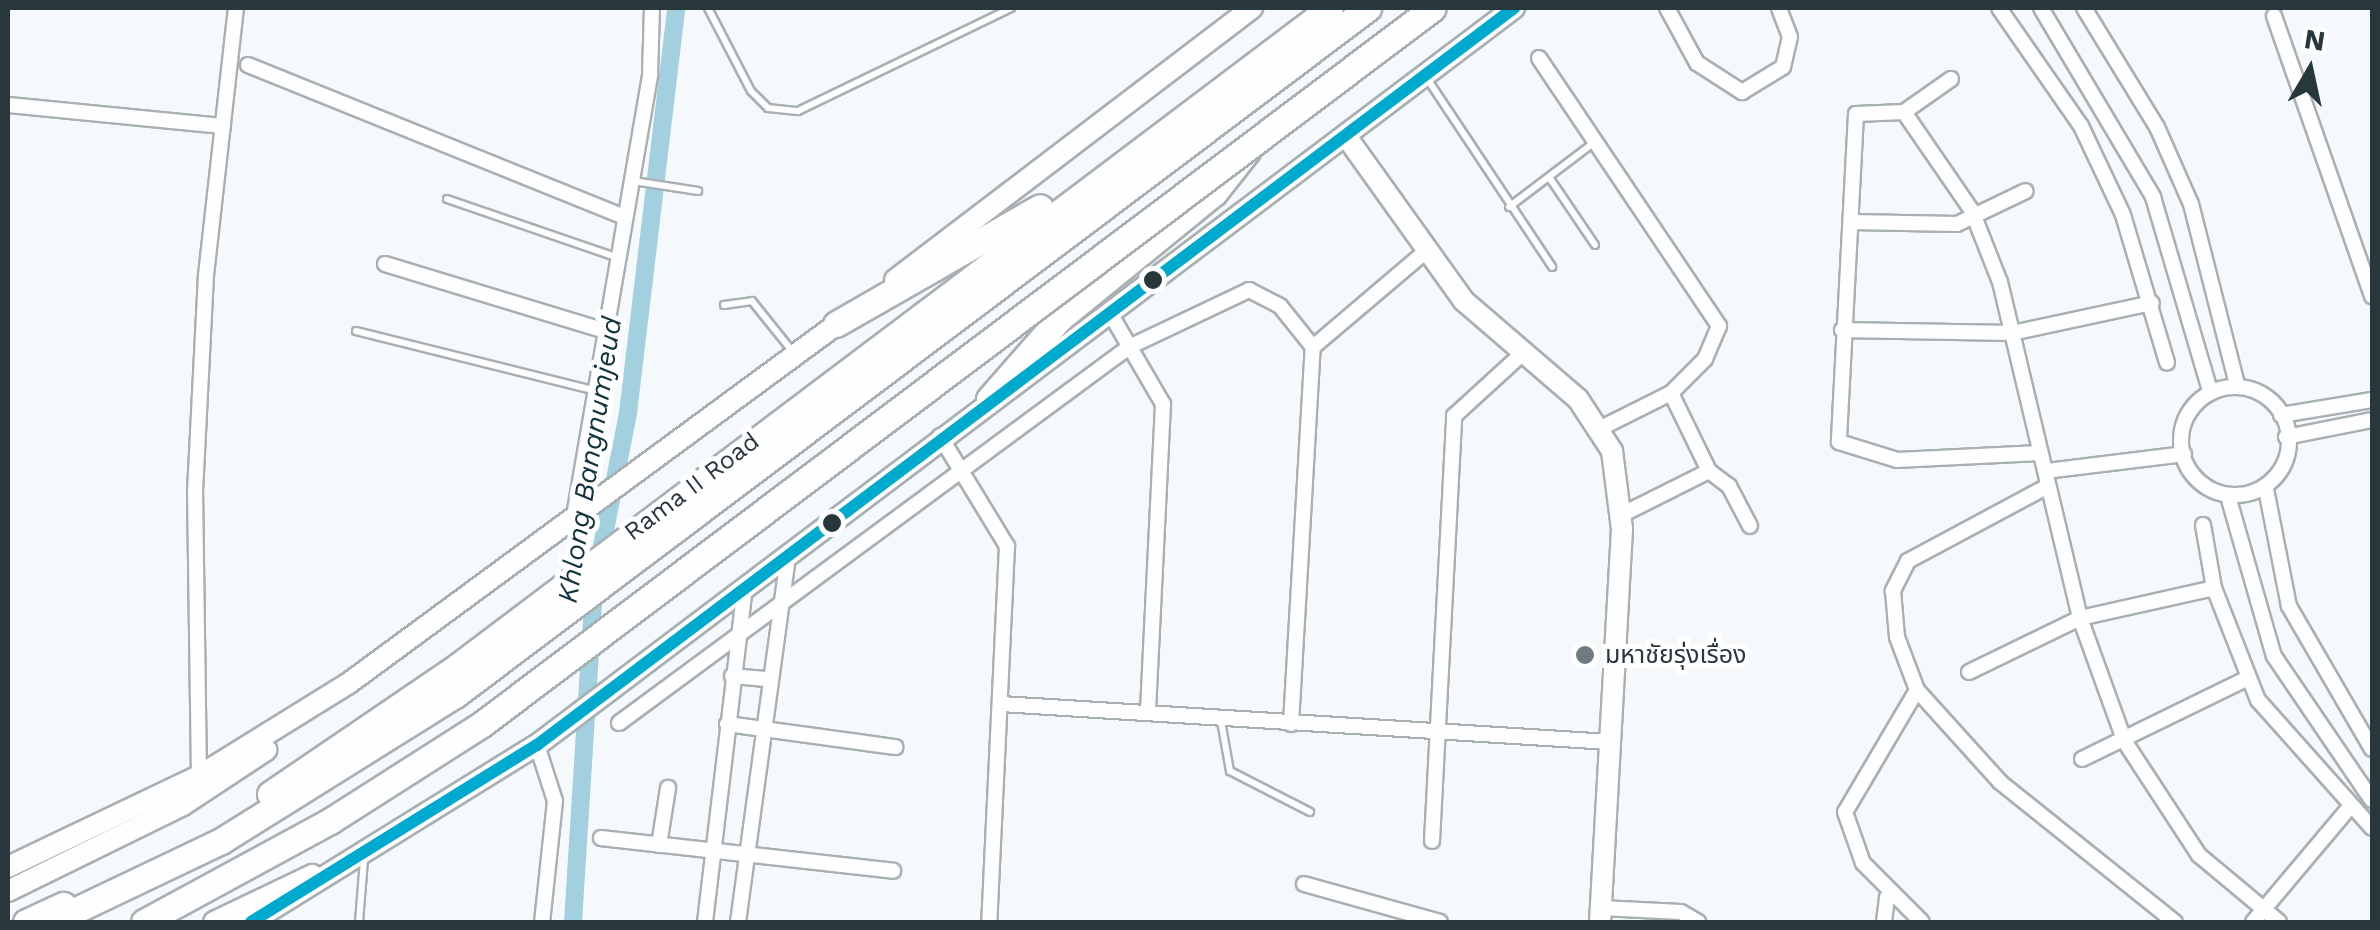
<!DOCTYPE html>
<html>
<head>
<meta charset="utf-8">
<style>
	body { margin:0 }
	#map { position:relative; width:2380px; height:930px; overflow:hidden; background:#f5f9fb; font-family:"Work Sans","Noto Sans Thai",sans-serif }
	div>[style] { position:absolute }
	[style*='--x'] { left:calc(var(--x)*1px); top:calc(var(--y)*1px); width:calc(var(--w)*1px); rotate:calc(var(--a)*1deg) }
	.canal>* { height:18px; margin:-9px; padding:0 9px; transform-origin:9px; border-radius:9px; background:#a2d0df }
	.roads { filter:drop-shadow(2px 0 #a8b0b4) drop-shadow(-2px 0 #a8b0b4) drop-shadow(0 2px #a8b0b4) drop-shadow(0 -2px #a8b0b4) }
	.lane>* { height:6px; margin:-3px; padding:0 3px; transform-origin:3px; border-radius:3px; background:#fefefe }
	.street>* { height:14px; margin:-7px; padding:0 7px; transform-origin:7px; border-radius:7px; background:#fefefe }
	.street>.ring { margin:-7px; padding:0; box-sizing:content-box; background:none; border:14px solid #fefefe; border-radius:50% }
	.secondary>* { height:20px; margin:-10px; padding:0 10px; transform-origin:10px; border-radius:10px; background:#fefefe }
	.highway>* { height:25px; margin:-12.5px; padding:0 12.5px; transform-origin:12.5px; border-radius:12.5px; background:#fefefe }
	.bridges { filter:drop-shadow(2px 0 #a8b0b4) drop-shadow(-2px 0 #a8b0b4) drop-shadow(0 2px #a8b0b4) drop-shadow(0 -2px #a8b0b4) }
	.highway-bridge>* { height:25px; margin:-12.5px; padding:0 12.5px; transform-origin:12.5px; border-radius:12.5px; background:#fefefe }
	.bus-1>* { height:12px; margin:-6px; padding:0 6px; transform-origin:6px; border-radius:6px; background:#00a9ce }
	.dots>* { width:28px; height:28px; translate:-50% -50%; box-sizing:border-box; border:5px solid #fff; border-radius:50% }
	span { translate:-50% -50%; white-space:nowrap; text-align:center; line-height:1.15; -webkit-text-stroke:10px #fff; paint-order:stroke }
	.street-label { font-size:25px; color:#28373c }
	.poi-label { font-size:25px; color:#28373c }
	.left { translate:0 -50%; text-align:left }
	.water-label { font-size:28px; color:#13333c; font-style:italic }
	.frame { position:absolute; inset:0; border:10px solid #28373c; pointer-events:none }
	.north { position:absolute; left:2260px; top:20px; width:100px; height:100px; -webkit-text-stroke:8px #fff; paint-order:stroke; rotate:9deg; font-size:28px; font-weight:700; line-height:40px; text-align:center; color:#28373c }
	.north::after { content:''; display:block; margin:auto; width:35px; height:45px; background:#28373c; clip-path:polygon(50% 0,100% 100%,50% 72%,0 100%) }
</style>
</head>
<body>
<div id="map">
	<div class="canal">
		<div style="--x:599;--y:561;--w:151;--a:-78.9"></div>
		<div style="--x:628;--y:413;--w:408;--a:-83.2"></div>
		<div style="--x:573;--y:922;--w:336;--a:-86.4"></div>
	</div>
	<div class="roads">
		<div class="lane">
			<div style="--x:708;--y:8;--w:93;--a:62.6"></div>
			<div style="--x:751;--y:91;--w:24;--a:45"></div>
			<div style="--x:768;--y:108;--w:30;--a:6"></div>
			<div style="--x:798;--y:111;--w:237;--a:-25.8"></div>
			<div style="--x:1426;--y:77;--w:228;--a:56.4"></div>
			<div style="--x:1549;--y:177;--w:82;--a:55.9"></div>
			<div style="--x:633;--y:181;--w:66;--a:8.7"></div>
			<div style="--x:447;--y:199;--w:178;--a:19"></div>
			<div style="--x:1509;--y:207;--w:104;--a:-37.2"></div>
			<div style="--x:724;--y:305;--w:28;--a:-8"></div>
			<div style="--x:752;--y:301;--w:64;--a:51.3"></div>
			<div style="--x:356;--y:331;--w:248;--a:14"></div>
			<div style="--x:1221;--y:721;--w:51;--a:79.8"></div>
			<div style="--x:1230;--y:771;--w:90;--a:27.1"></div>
			<div style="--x:359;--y:922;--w:62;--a:-85.4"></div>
		</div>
		<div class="street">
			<div style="--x:1667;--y:8;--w:63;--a:61.4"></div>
			<div style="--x:1697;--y:63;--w:54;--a:32.8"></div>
			<div style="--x:1742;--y:92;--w:48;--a:-31.4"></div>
			<div style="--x:1783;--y:67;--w:31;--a:-77"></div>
			<div style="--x:1790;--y:37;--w:31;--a:-111"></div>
			<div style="--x:1999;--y:8;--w:144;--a:55.2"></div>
			<div style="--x:2081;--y:126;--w:98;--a:64.7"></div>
			<div style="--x:2123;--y:215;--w:154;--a:73.4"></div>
			<div style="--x:2041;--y:8;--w:220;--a:59.3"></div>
			<div style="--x:2153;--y:197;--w:202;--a:73.6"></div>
			<div style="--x:2084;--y:8;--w:140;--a:58.5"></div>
			<div style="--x:2157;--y:127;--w:84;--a:66.2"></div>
			<div style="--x:2191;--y:204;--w:186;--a:75.7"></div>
			<div style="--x:2274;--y:16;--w:297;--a:70.7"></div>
			<div style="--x:1539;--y:58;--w:323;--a:56.1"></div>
			<div style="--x:1719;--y:326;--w:36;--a:113"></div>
			<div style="--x:1705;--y:359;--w:48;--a:135"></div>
			<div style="--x:1671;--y:393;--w:87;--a:64"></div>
			<div style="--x:1709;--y:471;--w:98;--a:153.4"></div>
			<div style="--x:248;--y:65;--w:406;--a:22"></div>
			<div style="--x:1951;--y:79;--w:57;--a:144.9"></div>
			<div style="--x:1904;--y:112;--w:48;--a:177.6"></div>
			<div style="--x:1856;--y:114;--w:328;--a:93"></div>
			<div style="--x:1839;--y:442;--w:61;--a:17.2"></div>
			<div style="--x:1897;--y:460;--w:143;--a:-2.8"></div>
			<div style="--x:8;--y:105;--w:216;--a:5.6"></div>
			<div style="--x:1904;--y:112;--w:120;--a:55.5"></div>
			<div style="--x:1972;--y:211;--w:76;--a:68.5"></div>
			<div style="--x:2000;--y:282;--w:345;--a:76.6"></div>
			<div style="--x:2080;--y:618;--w:132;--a:70.1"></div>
			<div style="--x:2125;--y:742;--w:135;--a:56.8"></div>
			<div style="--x:2199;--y:855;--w:104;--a:39.9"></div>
			<div style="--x:1852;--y:222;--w:105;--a:1.1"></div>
			<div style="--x:1957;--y:224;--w:76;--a:-25.6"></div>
			<div style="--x:385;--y:264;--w:227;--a:16.9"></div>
			<div style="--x:1110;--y:313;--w:105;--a:59.8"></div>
			<div style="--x:1163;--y:404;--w:308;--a:92.8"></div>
			<div style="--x:1842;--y:330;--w:170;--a:1"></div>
			<div style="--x:2012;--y:333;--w:143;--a:-12.1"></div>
			<div class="ring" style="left:2181px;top:387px;width:94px;height:94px"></div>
			<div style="--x:2281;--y:415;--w:92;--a:-9.4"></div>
			<div style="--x:1603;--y:427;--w:76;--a:-26.6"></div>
			<div style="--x:940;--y:436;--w:129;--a:58.7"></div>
			<div style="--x:1007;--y:546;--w:376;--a:92.7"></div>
			<div style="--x:2286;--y:437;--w:88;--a:-11.2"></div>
			<div style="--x:1709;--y:471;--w:25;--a:37"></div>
			<div style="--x:1729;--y:486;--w:45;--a:62.3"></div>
			<div style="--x:2046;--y:471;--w:139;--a:-7"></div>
			<div style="--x:2046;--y:487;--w:157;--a:151.8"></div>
			<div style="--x:1908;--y:561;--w:34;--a:117"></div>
			<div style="--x:1893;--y:591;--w:46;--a:85"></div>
			<div style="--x:1897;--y:637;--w:57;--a:69.3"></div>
			<div style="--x:1917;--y:690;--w:124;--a:47.9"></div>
			<div style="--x:2000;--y:782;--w:224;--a:38.7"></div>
			<div style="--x:2266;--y:489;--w:119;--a:78.9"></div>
			<div style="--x:2289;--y:606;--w:165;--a:59.9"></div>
			<div style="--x:2228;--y:496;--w:166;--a:74"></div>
			<div style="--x:2274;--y:656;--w:174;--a:55.8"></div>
			<div style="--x:574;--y:516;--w:448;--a:-80.2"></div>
			<div style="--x:650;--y:75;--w:67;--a:-88.3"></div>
			<div style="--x:2203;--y:525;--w:64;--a:80.1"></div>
			<div style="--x:2214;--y:588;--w:120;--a:68.6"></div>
			<div style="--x:2258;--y:700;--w:171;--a:48.3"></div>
			<div style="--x:1969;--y:672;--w:123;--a:-25.9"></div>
			<div style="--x:2080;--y:618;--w:137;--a:-12.6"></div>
			<div style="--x:732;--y:676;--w:35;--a:5"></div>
			<div style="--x:1917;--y:690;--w:142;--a:120.5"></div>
			<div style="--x:1845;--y:812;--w:54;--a:70.6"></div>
			<div style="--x:1863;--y:863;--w:83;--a:45"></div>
			<div style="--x:1001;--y:704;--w:610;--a:3.57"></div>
			<div style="--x:619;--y:723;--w:634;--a:-36.4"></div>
			<div style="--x:1129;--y:347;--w:133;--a:-25.4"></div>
			<div style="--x:1249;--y:290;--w:35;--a:27"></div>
			<div style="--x:1280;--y:306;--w:53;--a:51.2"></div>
			<div style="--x:727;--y:724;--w:170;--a:7.8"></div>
			<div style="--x:1291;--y:724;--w:378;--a:-86.7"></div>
			<div style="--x:1313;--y:347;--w:147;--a:-40.3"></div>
			<div style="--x:537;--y:745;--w:59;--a:72.2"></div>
			<div style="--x:555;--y:801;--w:122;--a:96.1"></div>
			<div style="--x:2082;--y:759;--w:185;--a:-26"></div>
			<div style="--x:199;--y:776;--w:284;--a:-90.8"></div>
			<div style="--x:195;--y:492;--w:217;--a:-87.1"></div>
			<div style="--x:206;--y:275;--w:269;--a:-83.6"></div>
			<div style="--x:601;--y:838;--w:294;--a:6.4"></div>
			<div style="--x:1432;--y:841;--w:426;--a:-87"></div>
			<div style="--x:1454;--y:416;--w:93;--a:-42.4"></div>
			<div style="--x:659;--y:845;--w:58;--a:-81"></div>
			<div style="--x:1304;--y:884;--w:141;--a:15.6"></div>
			<div style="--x:1601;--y:908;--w:80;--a:2.9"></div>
			<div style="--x:1681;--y:912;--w:20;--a:30"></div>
			<div style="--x:705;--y:922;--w:338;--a:-83.2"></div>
			<div style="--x:738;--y:922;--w:369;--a:-82.2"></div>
			<div style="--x:1884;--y:922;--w:25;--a:-83"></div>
			<div style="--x:2253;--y:922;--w:149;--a:-49.9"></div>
		</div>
		<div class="secondary">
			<div style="--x:1348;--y:139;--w:199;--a:54.4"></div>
			<div style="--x:1464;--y:301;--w:150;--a:40.7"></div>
			<div style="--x:1578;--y:399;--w:62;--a:56.8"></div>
			<div style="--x:1612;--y:451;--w:79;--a:82.7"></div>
			<div style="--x:1622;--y:529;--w:394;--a:93.2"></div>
			<div style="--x:895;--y:280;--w:449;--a:-37.3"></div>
			<div style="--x:8;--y:867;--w:212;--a:-25.5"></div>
			<div style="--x:199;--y:776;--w:176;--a:-31.8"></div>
			<div style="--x:349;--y:683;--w:619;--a:-36.33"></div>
			<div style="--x:8;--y:891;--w:195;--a:-26.2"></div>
			<div style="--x:183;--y:805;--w:100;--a:-33.5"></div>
			<div style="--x:214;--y:922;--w:109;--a:-25.6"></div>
			<div style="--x:251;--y:922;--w:336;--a:-31.8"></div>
			<div style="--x:537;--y:745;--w:1224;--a:-37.03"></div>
		</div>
		<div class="highway">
			<div style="--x:836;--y:324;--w:235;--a:-29.8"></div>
			<div style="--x:989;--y:399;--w:108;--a:-48.8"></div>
			<div style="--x:1060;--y:318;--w:198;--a:-39.1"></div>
			<div style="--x:1214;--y:193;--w:55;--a:-51.7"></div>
			<div style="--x:270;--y:794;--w:227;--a:-34.2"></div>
			<div style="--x:458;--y:666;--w:1092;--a:-37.04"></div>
			<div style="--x:26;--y:922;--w:41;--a:-24.7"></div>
			<div style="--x:51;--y:922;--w:188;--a:-25.5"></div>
			<div style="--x:221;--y:841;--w:276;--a:-32"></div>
			<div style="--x:455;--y:695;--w:1143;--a:-36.96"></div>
		</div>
	</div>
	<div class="bridges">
		<div class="highway-bridge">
			<div style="--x:144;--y:922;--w:212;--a:-28.5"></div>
			<div style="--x:330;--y:821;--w:180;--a:-32.5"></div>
			<div style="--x:482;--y:724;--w:1190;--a:-36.98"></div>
		</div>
	</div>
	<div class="bus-1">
		<div style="--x:251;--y:922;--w:336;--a:-31.8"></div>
		<div style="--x:537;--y:745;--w:1224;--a:-37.03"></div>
	</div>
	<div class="dots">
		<div style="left:1153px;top:280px;background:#28373c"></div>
		<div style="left:832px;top:523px;background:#28373c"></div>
		<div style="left:1585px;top:655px;background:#707b7f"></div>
	</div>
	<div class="street-label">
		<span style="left:692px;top:487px;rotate:-37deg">Rama II Road</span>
	</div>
	<div class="poi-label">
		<span class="left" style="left:1605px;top:655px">มหาชัยรุ่งเรื่อง</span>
	</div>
	<div class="water-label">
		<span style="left:590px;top:460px;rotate:-81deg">Khlong Bangnumjeud</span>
	</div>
	<div class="frame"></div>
	<div class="north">N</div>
</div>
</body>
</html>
